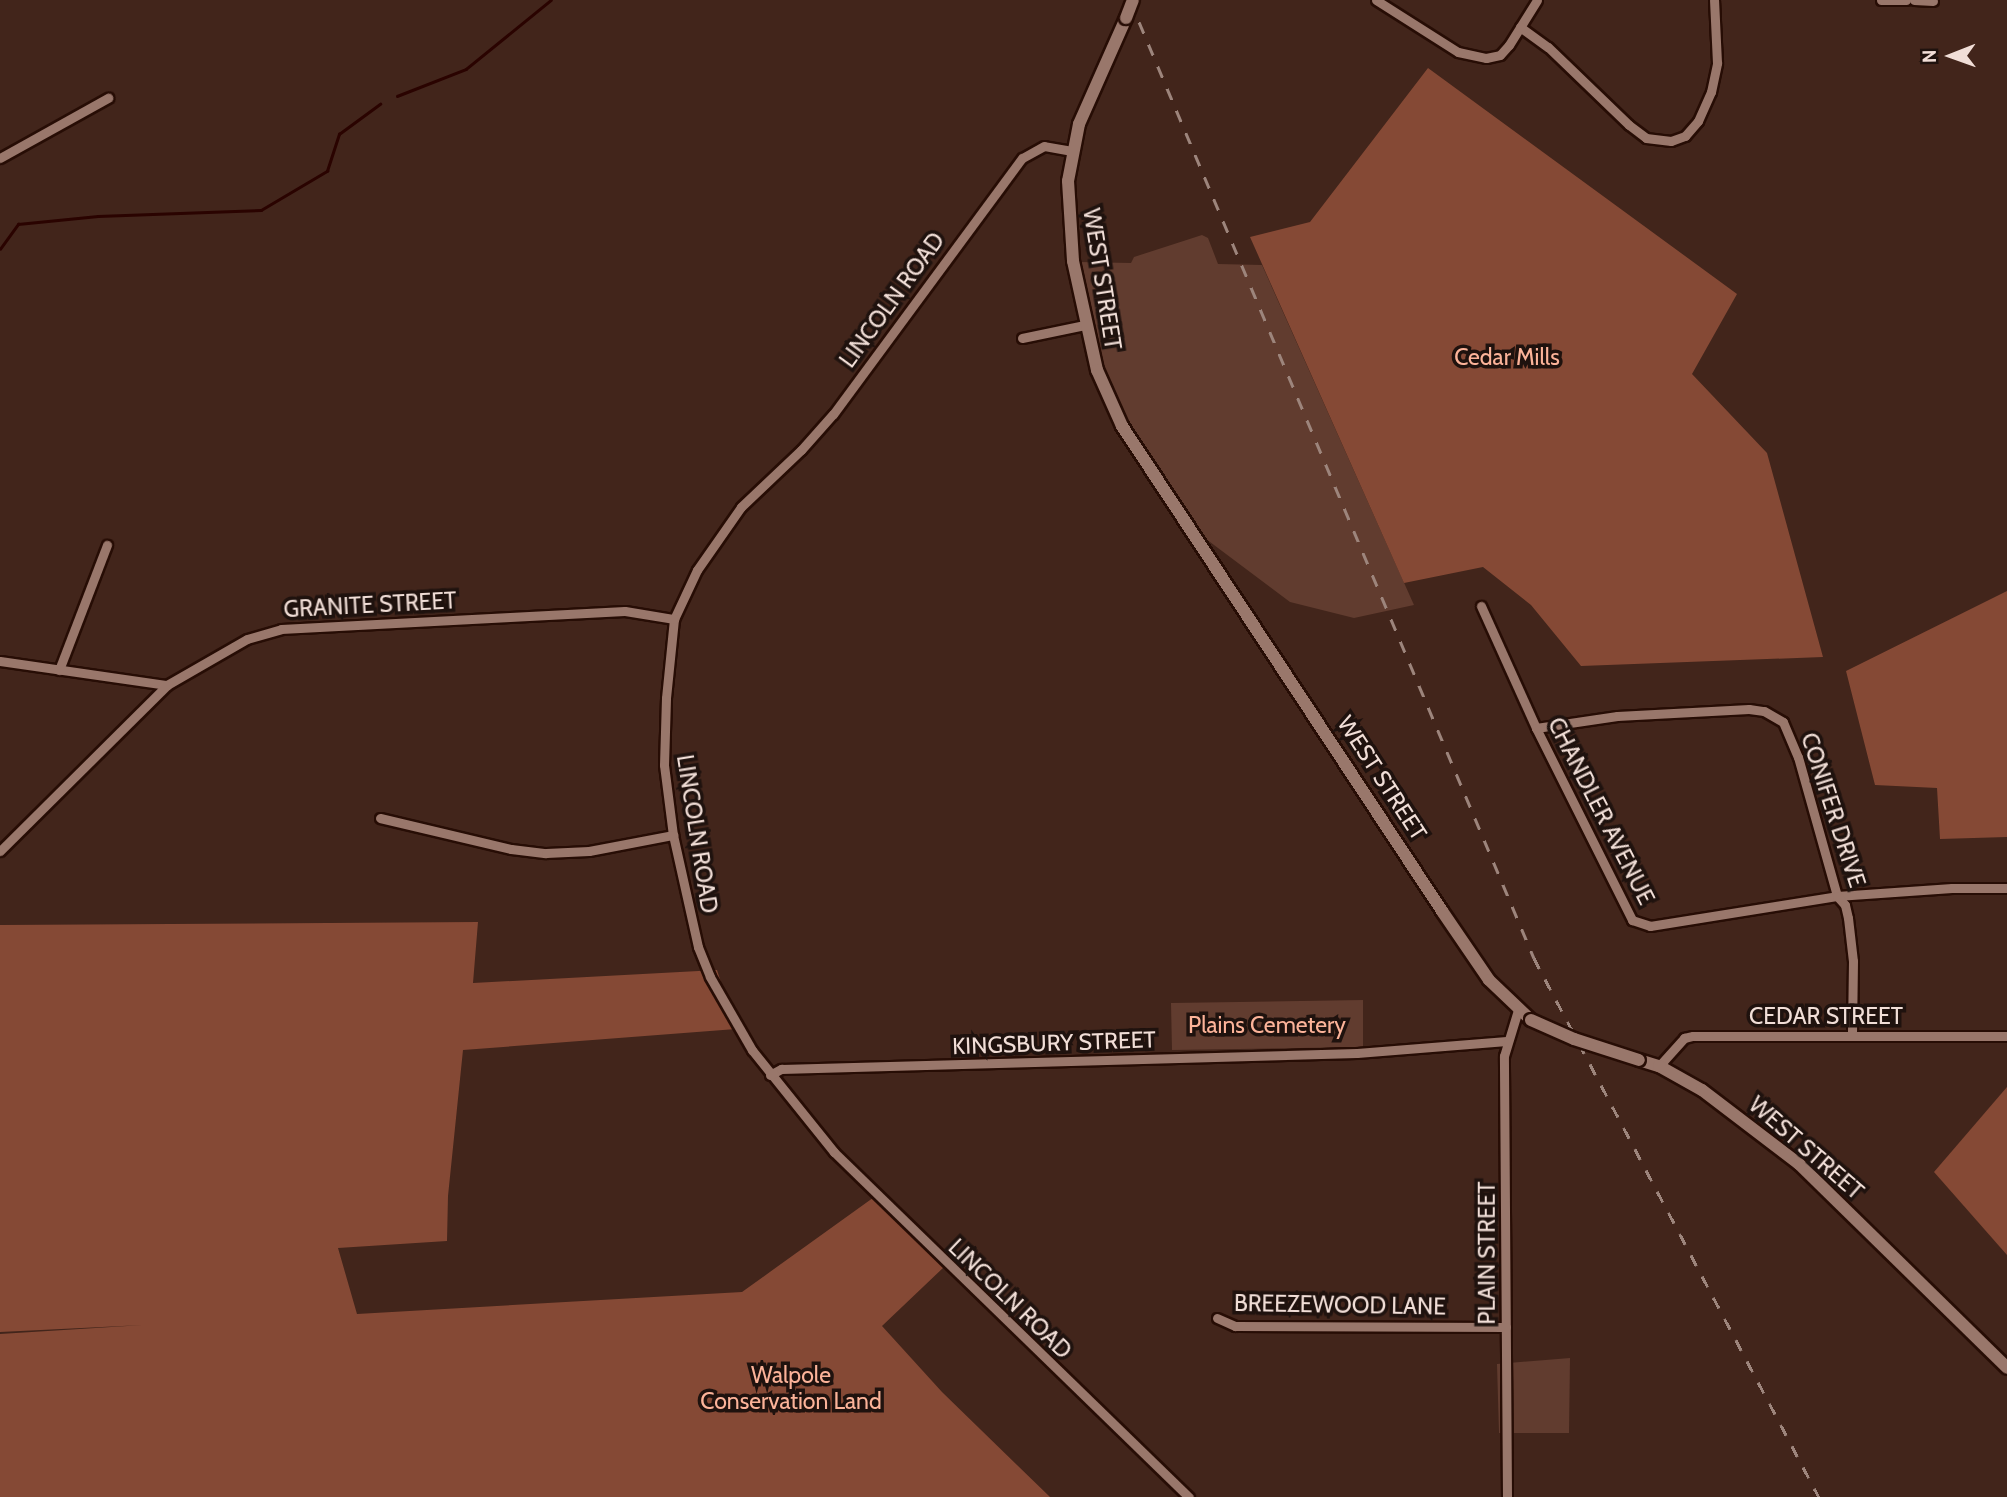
<!DOCTYPE html>
<html>
<head>
<meta charset="utf-8">
<style>
	body { margin:0 }
	#map { position:relative; width:2007px; height:1497px; overflow:hidden; background:#42251b; font-family:Cabin,sans-serif }
	div>[style] { position:absolute }
	[style*='--x'] { left:calc(var(--x)*1px); top:calc(var(--y)*1px); width:calc(var(--w)*1px); rotate:calc(var(--a)*1deg) }
	.green>* { inset:0; background:#613c2f }
	.forest>* { inset:0; background:#854935 }
	.stream>* { height:2.5px; margin:-1.25px; padding:0 1.25px; transform-origin:1.25px; border-radius:1.25px; background:#2a0300 }
	.roads { filter:drop-shadow(2px 0 #270d05) drop-shadow(-2px 0 #270d05) drop-shadow(0 2px #270d05) drop-shadow(0 -2px #270d05) }
	.minor>* { height:9px; margin:-4.5px; padding:0 4.5px; transform-origin:4.5px; border-radius:4.5px; background:#99776b }
	.secondary>* { height:12px; margin:-6px; padding:0 6px; transform-origin:6px; border-radius:6px; background:#99776b }
	.rail>* { height:2.5px; margin-top:-1.25px; transform-origin:0; background:repeating-linear-gradient(90deg,#9d857c 0 12px,transparent 0 24px) }
	.bridges { filter:drop-shadow(2px 0 #270d05) drop-shadow(-2px 0 #270d05) drop-shadow(0 2px #270d05) drop-shadow(0 -2px #270d05) }
	.secondary-bridge>* { height:12px; margin:-6px; padding:0 6px; transform-origin:6px; border-radius:6px; background:#99776b }
	span { translate:-50% -50%; white-space:nowrap; text-align:center; line-height:1.15; -webkit-text-stroke:7px #1f120e; paint-order:stroke }
	.street-label { font-size:23px; color:#f1ded7 }
	.park-label { font-size:23px; color:#fcb399 }
	.north { position:absolute; left:1916px; top:21px; width:70px; height:70px; -webkit-text-stroke:5px #1f120e; paint-order:stroke; rotate:269deg; font-size:19px; font-weight:700; line-height:28px; text-align:center; color:#f1ded7 }
	.north::after { content:''; display:block; margin:auto; width:24px; height:32px; background:#f1ded7; clip-path:polygon(50% 0,100% 100%,50% 72%,0 100%) }
</style>
</head>
<body>
<div id="map">
	<div class="green">
		<div style="clip-path:polygon(1202px 235px,1208px 238px,1218px 264px,1262px 265px,1414px 605px,1354px 618px,1290px 602px,1182px 521px,1119px 422px,1100px 363px,1079px 262px,1131px 263px,1134px 257px)"></div>
		<div style="clip-path:polygon(1363px 1000px,1363px 1047px,1172px 1050px,1171px 1003px)"></div>
		<div style="clip-path:polygon(1570px 1358px,1569px 1433px,1499px 1433px,1497px 1364px)"></div>
	</div>
	<div class="forest">
		<div style="clip-path:polygon(1428px 68px,1737px 294px,1692px 374px,1767px 453px,1823px 657px,1581px 666px,1531px 605px,1483px 567px,1404px 583px,1250px 237px,1310px 222px)"></div>
		<div style="clip-path:polygon(2007px 591px,2007px 837px,1940px 839px,1937px 788px,1875px 785px,1846px 671px)"></div>
		<div style="clip-path:polygon(478px 922px,473px 983px,717px 970px,736px 1029px,463px 1050px,448px 1196px,447px 1241px,338px 1248px,357px 1314px,742px 1292px,877px 1195px,944px 1267px,882px 1326px,942px 1392px,1050px 1497px,0 1497px,0 1334px,143px 1325px,0 1332px,0 925px)"></div>
		<div style="clip-path:polygon(2007px 1087px,2007px 1255px,1934px 1172px)"></div>
	</div>
	<div class="stream">
		<div style="--x:397;--y:96;--w:74;--a:-21.4"></div>
		<div style="--x:466;--y:69;--w:109;--a:-39.1"></div>
		<div style="--x:0;--y:249;--w:31;--a:-54"></div>
		<div style="--x:18;--y:224;--w:80;--a:-5.7"></div>
		<div style="--x:98;--y:216;--w:163;--a:-2.1"></div>
		<div style="--x:261;--y:210;--w:77;--a:-30.6"></div>
		<div style="--x:327;--y:171;--w:39;--a:-72"></div>
		<div style="--x:339;--y:134;--w:51;--a:-36.2"></div>
	</div>
	<div class="roads">
		<div class="minor">
			<div style="--x:1376;--y:0;--w:97;--a:32.4"></div>
			<div style="--x:1458;--y:52;--w:29;--a:12"></div>
			<div style="--x:1486;--y:58;--w:14;--a:-12"></div>
			<div style="--x:1500;--y:55;--w:13;--a:-48"></div>
			<div style="--x:1509;--y:45;--w:53;--a:-58.1"></div>
			<div style="--x:1881;--y:0;--w:25;--a:0"></div>
			<div style="--x:1914;--y:0;--w:19;--a:3"></div>
			<div style="--x:1520;--y:27;--w:34;--a:36"></div>
			<div style="--x:1548;--y:47;--w:112;--a:43.9"></div>
			<div style="--x:1629;--y:125;--w:21;--a:37"></div>
			<div style="--x:1646;--y:138;--w:25;--a:7"></div>
			<div style="--x:1671;--y:141;--w:15;--a:-20"></div>
			<div style="--x:1685;--y:136;--w:20;--a:-49"></div>
			<div style="--x:1698;--y:121;--w:32;--a:-66"></div>
			<div style="--x:1711;--y:92;--w:30;--a:-78"></div>
			<div style="--x:1717;--y:63;--w:63;--a:-92.7"></div>
			<div style="--x:1072;--y:151;--w:28;--a:-170"></div>
			<div style="--x:1044;--y:146;--w:25;--a:151"></div>
			<div style="--x:1022;--y:158;--w:318;--a:126.4"></div>
			<div style="--x:833;--y:414;--w:48;--a:131.6"></div>
			<div style="--x:801;--y:450;--w:83;--a:136.5"></div>
			<div style="--x:741;--y:507;--w:77;--a:124.9"></div>
			<div style="--x:697;--y:570;--w:54;--a:115.1"></div>
			<div style="--x:674;--y:619;--w:79;--a:95.8"></div>
			<div style="--x:666;--y:698;--w:67;--a:91.7"></div>
			<div style="--x:664;--y:765;--w:71;--a:82.7"></div>
			<div style="--x:673;--y:835;--w:115;--a:77.4"></div>
			<div style="--x:698;--y:947;--w:32;--a:68"></div>
			<div style="--x:710;--y:977;--w:84;--a:60.1"></div>
			<div style="--x:752;--y:1050;--w:131;--a:51.2"></div>
			<div style="--x:834;--y:1152;--w:495;--a:44.2"></div>
			<div style="--x:0;--y:158;--w:124;--a:-29.1"></div>
			<div style="--x:1022;--y:338;--w:64;--a:-11.7"></div>
			<div style="--x:1481;--y:606;--w:134;--a:65.7"></div>
			<div style="--x:1536;--y:728;--w:215;--a:63.4"></div>
			<div style="--x:1632;--y:920;--w:19;--a:18"></div>
			<div style="--x:1650;--y:926;--w:189;--a:-9.1"></div>
			<div style="--x:1837;--y:896;--w:115;--a:-4"></div>
			<div style="--x:1952;--y:888;--w:55;--a:0"></div>
			<div style="--x:0;--y:661;--w:169;--a:8.2"></div>
			<div style="--x:167;--y:685;--w:92;--a:-29.9"></div>
			<div style="--x:247;--y:639;--w:35;--a:-16"></div>
			<div style="--x:281;--y:629;--w:344;--a:-3"></div>
			<div style="--x:625;--y:611;--w:50;--a:9.3"></div>
			<div style="--x:59;--y:670;--w:134;--a:-69"></div>
			<div style="--x:1536;--y:728;--w:82;--a:-8.4"></div>
			<div style="--x:1617;--y:716;--w:132;--a:-3"></div>
			<div style="--x:1749;--y:709;--w:15;--a:8"></div>
			<div style="--x:1764;--y:711;--w:22;--a:30"></div>
			<div style="--x:1783;--y:722;--w:38;--a:67"></div>
			<div style="--x:1798;--y:757;--w:144;--a:74.3"></div>
			<div style="--x:1837;--y:896;--w:12;--a:48"></div>
			<div style="--x:1845;--y:905;--w:13;--a:77"></div>
			<div style="--x:1848;--y:918;--w:43;--a:83.4"></div>
			<div style="--x:1853;--y:961;--w:74;--a:90.8"></div>
			<div style="--x:380;--y:818;--w:135;--a:13.3"></div>
			<div style="--x:511;--y:849;--w:35;--a:7"></div>
			<div style="--x:546;--y:853;--w:43;--a:-2.7"></div>
			<div style="--x:589;--y:851;--w:86;--a:-10.8"></div>
			<div style="--x:0;--y:851;--w:235;--a:-44.8"></div>
			<div style="--x:1659;--y:1066;--w:38;--a:-48"></div>
			<div style="--x:1684;--y:1038;--w:9;--a:-13"></div>
			<div style="--x:1693;--y:1036;--w:314;--a:0"></div>
			<div style="--x:770;--y:1075;--w:13;--a:-29"></div>
			<div style="--x:781;--y:1069;--w:576;--a:-1.59"></div>
			<div style="--x:1357;--y:1053;--w:150;--a:-4.6"></div>
			<div style="--x:1217;--y:1318;--w:20;--a:24"></div>
			<div style="--x:1235;--y:1326;--w:271;--a:0.2"></div>
			<div style="--x:1507;--y:1497;--w:441;--a:-90.4"></div>
			<div style="--x:1504;--y:1056;--w:48;--a:-73.1"></div>
		</div>
		<div class="secondary">
			<div style="--x:1126;--y:18;--w:116;--a:113.9"></div>
			<div style="--x:1079;--y:124;--w:58;--a:100.9"></div>
			<div style="--x:1068;--y:181;--w:80;--a:86.4"></div>
			<div style="--x:1073;--y:261;--w:112;--a:77.6"></div>
			<div style="--x:1097;--y:370;--w:61;--a:65.9"></div>
			<div style="--x:1122;--y:426;--w:581;--a:56.58"></div>
			<div style="--x:1442;--y:911;--w:83;--a:55.7"></div>
			<div style="--x:1489;--y:980;--w:58;--a:43.6"></div>
			<div style="--x:1639;--y:1060;--w:21;--a:17"></div>
			<div style="--x:1659;--y:1066;--w:49;--a:29.2"></div>
			<div style="--x:1702;--y:1090;--w:122;--a:37.3"></div>
			<div style="--x:1799;--y:1164;--w:291;--a:44.4"></div>
		</div>
	</div>
	<div class="rail">
		<div style="--x:1130;--y:0;--w:1040;--a:67.13"></div>
		<div style="--x:1534;--y:958;--w:610;--a:62.13"></div>
	</div>
	<div class="bridges">
		<div class="secondary-bridge">
			<div style="--x:1126;--y:18;--w:19;--a:-69"></div>
			<div style="--x:1531;--y:1020;--w:47;--a:23.8"></div>
			<div style="--x:1574;--y:1039;--w:68;--a:17.9"></div>
		</div>
	</div>
	<div class="street-label">
		<span style="left:1102px;top:279px;rotate:81deg">WEST STREET</span>
		<span style="left:892px;top:300px;rotate:-54deg">LINCOLN ROAD</span>
		<span style="left:370px;top:605px;rotate:-3deg">GRANITE STREET</span>
		<span style="left:1382px;top:778px;rotate:57deg">WEST STREET</span>
		<span style="left:1833px;top:810px;rotate:72deg">CONIFER DRIVE</span>
		<span style="left:1601px;top:811px;rotate:63deg">CHANDLER AVENUE</span>
		<span style="left:697px;top:834px;rotate:81deg">LINCOLN ROAD</span>
		<span style="left:1826px;top:1016px">CEDAR STREET</span>
		<span style="left:1054px;top:1043px;rotate:-2deg">KINGSBURY STREET</span>
		<span style="left:1806px;top:1148px;rotate:41deg">WEST STREET</span>
		<span style="left:1487px;top:1253px;rotate:-90deg">PLAIN STREET</span>
		<span style="left:1010px;top:1299px;rotate:44deg">LINCOLN ROAD</span>
		<span style="left:1340px;top:1305px;rotate:1deg">BREEZEWOOD LANE</span>
	</div>
	<div class="park-label">
		<span style="left:1507px;top:357px">Cedar Mills</span>
		<span style="left:1267px;top:1025px">Plains Cemetery</span>
		<span style="left:791px;top:1388px">Walpole<br>Conservation Land</span>
	</div>
	<div class="north">N</div>
</div>
</body>
</html>
